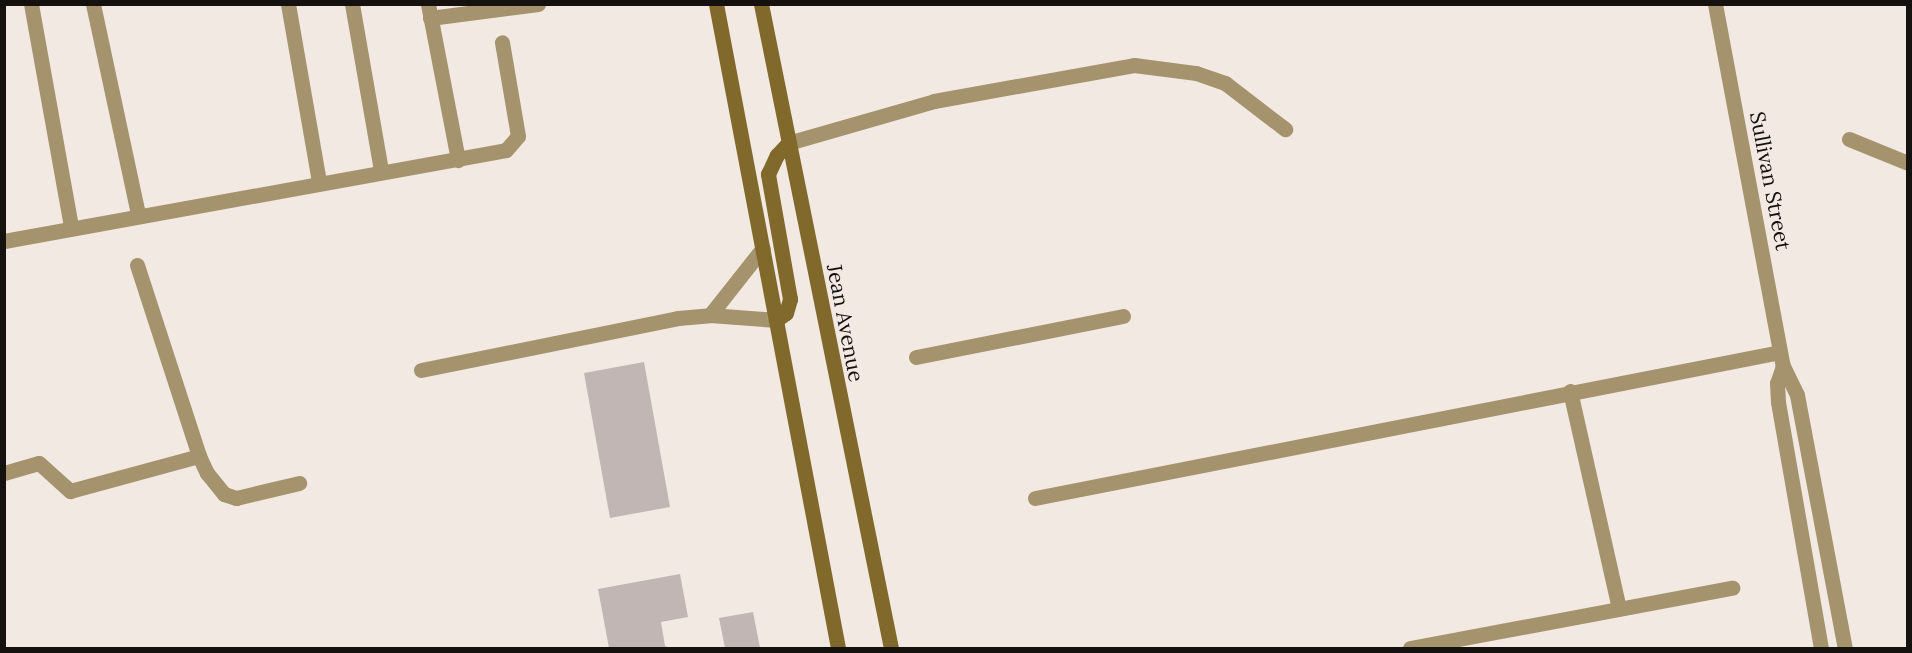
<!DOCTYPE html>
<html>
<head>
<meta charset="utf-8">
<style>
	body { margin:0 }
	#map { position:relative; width:1912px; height:653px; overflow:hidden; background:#f2e9e2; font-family:Lora,serif }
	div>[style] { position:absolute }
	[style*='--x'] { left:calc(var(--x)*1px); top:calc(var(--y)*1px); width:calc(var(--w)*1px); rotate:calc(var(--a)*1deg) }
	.building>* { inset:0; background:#c2b6b4 }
	.service>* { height:15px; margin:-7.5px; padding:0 7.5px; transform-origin:7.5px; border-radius:7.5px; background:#a4936d }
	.minor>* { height:15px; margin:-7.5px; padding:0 7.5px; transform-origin:7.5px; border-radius:7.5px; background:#a4936d }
	.secondary>* { height:15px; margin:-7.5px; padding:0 7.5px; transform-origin:7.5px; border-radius:7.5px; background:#81692b }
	span { translate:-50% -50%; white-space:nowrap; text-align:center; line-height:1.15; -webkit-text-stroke:4.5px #f2e9e2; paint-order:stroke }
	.street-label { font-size:21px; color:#14110f }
	.frame { position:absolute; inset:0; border:6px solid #14110f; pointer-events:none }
</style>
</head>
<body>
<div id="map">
	<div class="building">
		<div style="clip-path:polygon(644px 362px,670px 507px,610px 518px,584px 373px)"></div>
		<div style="clip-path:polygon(680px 574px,688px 617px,661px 622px,665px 646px,670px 648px,609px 648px,598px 589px)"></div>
		<div style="clip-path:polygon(753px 612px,760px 648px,725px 648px,719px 618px)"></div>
	</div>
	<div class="service">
		<div style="--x:31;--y:4;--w:227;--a:79.8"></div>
		<div style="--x:93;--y:4;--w:215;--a:77.9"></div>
		<div style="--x:288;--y:4;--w:181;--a:80.1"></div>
		<div style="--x:352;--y:4;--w:169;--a:80.1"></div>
		<div style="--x:428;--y:4;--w:159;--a:79.1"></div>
		<div style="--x:430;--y:18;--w:109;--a:-7.4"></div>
		<div style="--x:788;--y:143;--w:152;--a:-16"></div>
		<div style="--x:934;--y:101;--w:203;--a:-10.2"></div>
		<div style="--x:1134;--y:65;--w:63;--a:7.4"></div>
		<div style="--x:1196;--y:73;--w:31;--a:19"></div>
		<div style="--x:1225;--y:83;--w:76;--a:37.5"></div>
		<div style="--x:4;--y:241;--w:510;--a:-10.27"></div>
		<div style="--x:506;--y:150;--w:18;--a:-49"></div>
		<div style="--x:518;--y:136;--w:95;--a:-99.7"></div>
		<div style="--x:710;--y:315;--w:85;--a:-51.7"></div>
		<div style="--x:916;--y:357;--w:211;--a:-11.2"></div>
		<div style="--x:421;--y:370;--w:262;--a:-11.4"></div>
		<div style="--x:678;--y:318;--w:32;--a:-5"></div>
		<div style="--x:710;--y:315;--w:66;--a:4.3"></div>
	</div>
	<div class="minor">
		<div style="--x:1715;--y:4;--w:368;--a:79.4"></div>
		<div style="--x:1783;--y:366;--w:32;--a:64"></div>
		<div style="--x:1797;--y:395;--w:258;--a:79.3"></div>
		<div style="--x:1849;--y:139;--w:64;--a:22.1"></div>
		<div style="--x:137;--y:265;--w:201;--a:72"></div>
		<div style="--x:1783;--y:366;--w:18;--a:109"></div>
		<div style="--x:1777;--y:383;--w:19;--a:87"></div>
		<div style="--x:1778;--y:402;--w:250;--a:80.1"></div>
		<div style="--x:1570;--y:391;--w:223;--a:77.3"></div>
		<div style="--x:4;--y:473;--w:36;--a:-16"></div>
		<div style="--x:39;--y:463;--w:42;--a:42.1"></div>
		<div style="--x:70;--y:491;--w:134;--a:-15.2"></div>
		<div style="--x:199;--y:456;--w:19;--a:65"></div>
		<div style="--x:207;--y:473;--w:27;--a:51"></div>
		<div style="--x:224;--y:494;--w:13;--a:18"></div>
		<div style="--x:236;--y:498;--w:65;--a:-13.4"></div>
		<div style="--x:1035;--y:498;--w:759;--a:-11.09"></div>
		<div style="--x:1410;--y:648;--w:328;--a:-10.6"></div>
	</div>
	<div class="secondary">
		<div style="--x:716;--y:4;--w:655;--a:79.27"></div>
		<div style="--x:761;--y:4;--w:657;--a:78.59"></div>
		<div style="--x:776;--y:320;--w:12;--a:-35"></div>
		<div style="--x:786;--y:313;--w:15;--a:-74"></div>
		<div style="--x:790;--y:299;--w:127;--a:-100"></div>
		<div style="--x:768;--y:174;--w:21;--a:-65"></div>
		<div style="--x:777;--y:155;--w:16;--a:-47"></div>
	</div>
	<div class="street-label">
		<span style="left:1770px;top:181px;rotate:79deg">Sullivan Street</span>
		<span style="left:845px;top:323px;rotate:79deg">Jean Avenue</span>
	</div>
	<div class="frame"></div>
</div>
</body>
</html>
